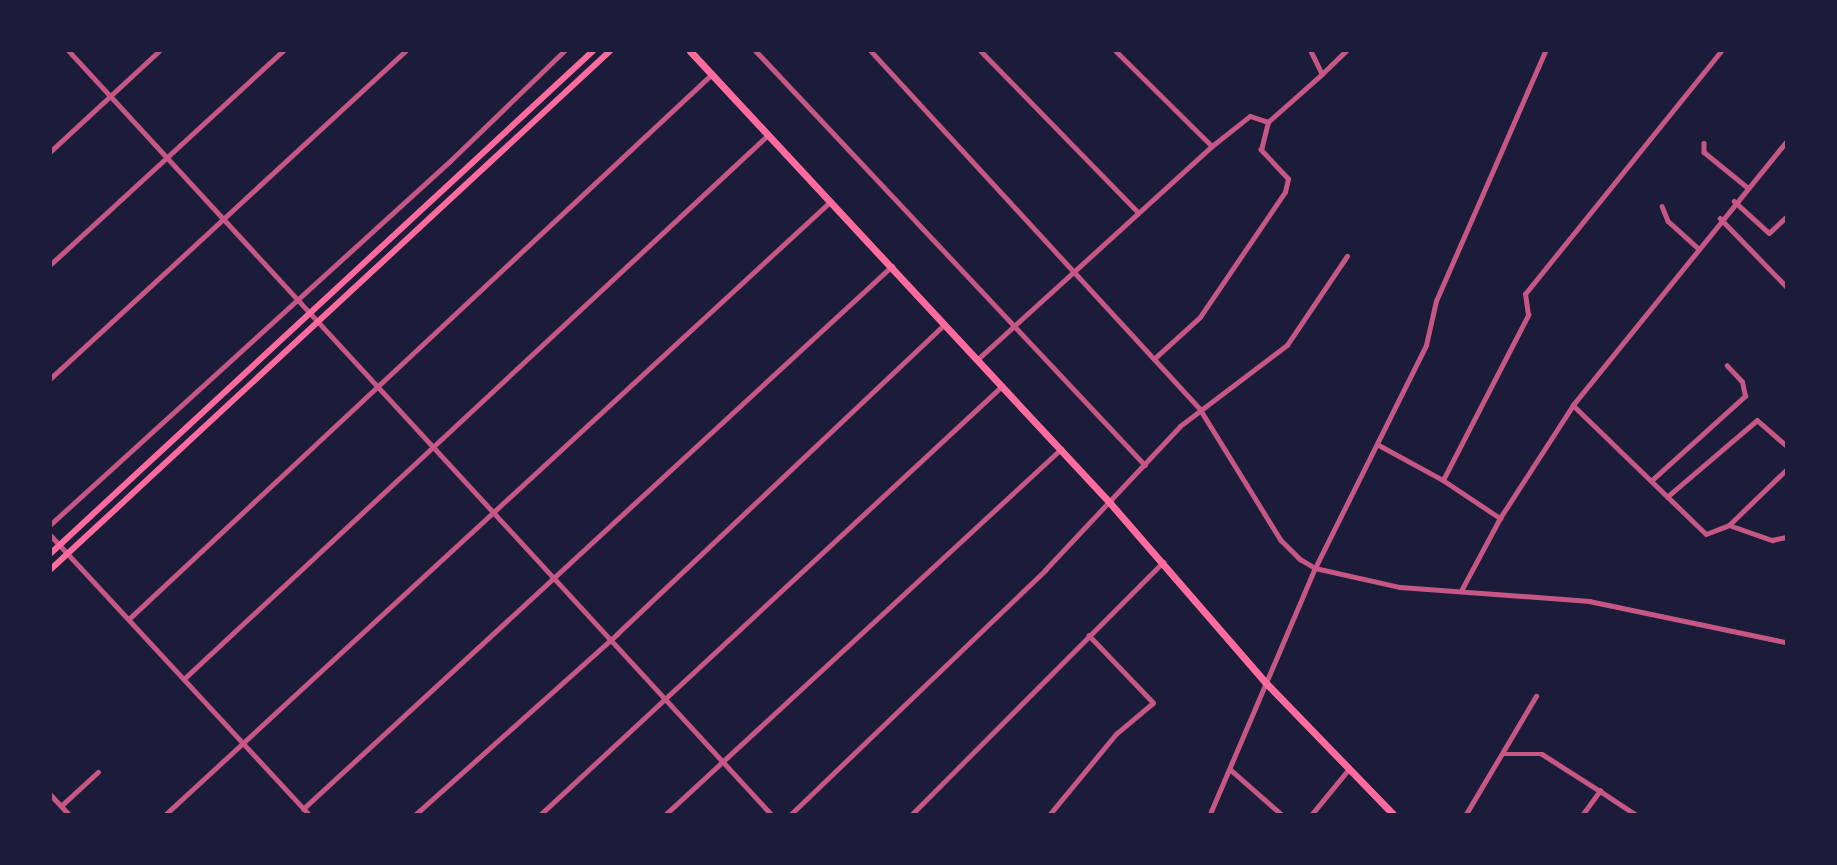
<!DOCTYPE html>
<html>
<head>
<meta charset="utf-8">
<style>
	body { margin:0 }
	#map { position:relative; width:1837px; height:865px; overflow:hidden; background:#1b1b3a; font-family:"Fira Sans Condensed",sans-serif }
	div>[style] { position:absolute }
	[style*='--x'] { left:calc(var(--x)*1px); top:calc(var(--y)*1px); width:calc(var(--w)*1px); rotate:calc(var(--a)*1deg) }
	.minor>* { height:4.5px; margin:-2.25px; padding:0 2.25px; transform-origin:2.25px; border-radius:2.25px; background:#c65784 }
	.tertiary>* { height:5px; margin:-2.5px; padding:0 2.5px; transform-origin:2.5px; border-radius:2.5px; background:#c65784 }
	.secondary>* { height:6px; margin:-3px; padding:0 3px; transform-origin:3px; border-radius:3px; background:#ff6b9d }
	.primary>* { height:7px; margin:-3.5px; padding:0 3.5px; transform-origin:3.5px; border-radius:3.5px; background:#ff6b9d }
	span { translate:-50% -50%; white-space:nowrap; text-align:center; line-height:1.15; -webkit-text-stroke:6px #1b1b3a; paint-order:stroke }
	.frame { position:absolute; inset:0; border:52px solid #1b1b3a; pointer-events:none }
</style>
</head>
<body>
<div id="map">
	<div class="minor">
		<div style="--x:69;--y:51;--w:1037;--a:47.38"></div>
		<div style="--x:756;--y:51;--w:568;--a:46.78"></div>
		<div style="--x:871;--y:51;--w:486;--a:47.4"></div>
		<div style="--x:1200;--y:409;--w:154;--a:58.3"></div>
		<div style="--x:1281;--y:540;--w:27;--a:45"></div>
		<div style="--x:1300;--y:559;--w:17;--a:31"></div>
		<div style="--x:1315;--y:568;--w:87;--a:12.6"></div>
		<div style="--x:1400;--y:587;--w:190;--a:4.2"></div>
		<div style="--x:1589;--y:601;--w:201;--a:11.8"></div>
		<div style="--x:981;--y:51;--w:223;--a:45.7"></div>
		<div style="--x:1116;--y:51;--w:135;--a:44.7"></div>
		<div style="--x:1311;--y:51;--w:25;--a:64"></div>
		<div style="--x:1322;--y:74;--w:33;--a:-44"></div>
		<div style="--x:1704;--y:143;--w:9;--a:90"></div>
		<div style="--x:1704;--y:152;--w:55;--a:39.1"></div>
		<div style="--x:51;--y:151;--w:147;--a:-42.8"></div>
		<div style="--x:1734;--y:201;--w:47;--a:42.4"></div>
		<div style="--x:1769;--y:233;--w:23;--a:-43"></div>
		<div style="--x:1662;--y:206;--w:16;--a:68"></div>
		<div style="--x:1668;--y:221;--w:39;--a:42"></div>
		<div style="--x:1720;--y:218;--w:95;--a:45.9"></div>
		<div style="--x:51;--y:264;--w:315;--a:-42.6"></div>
		<div style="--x:1155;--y:358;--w:61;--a:-42.3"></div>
		<div style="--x:1200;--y:317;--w:151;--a:-55.8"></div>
		<div style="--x:1285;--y:192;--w:13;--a:-77"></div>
		<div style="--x:1288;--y:179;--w:40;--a:-133"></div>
		<div style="--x:1261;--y:150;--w:29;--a:-76"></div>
		<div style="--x:978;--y:359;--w:316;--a:-42.3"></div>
		<div style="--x:1212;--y:146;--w:48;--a:-38.3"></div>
		<div style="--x:1250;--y:116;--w:19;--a:18"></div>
		<div style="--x:1268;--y:122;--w:72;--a:-41.6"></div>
		<div style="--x:51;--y:378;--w:482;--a:-42.7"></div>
		<div style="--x:1573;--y:405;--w:185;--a:44.1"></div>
		<div style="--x:1706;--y:534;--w:25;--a:-21"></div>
		<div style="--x:1729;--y:525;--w:46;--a:19.2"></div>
		<div style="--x:1772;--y:540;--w:14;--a:-12"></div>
		<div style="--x:1377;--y:444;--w:75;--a:28.6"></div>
		<div style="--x:1443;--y:480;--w:69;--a:33.7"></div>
		<div style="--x:1443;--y:480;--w:186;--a:-62.7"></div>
		<div style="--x:1528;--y:315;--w:21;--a:-98"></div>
		<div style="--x:1525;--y:294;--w:312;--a:-51.1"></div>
		<div style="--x:1651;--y:481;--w:127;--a:-42.1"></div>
		<div style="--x:1745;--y:396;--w:14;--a:-102"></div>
		<div style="--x:1742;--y:382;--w:22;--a:-133"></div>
		<div style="--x:1667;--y:497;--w:118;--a:-40.5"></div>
		<div style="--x:1757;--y:420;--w:38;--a:41"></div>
		<div style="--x:51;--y:524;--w:538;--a:-42.29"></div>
		<div style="--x:449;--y:162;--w:160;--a:-44"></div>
		<div style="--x:1729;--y:525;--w:79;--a:-44"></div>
		<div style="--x:1462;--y:589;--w:81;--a:-61.8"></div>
		<div style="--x:1500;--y:518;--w:135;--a:-57.1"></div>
		<div style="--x:1573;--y:405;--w:338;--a:-51"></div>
		<div style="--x:130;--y:618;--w:797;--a:-43.07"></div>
		<div style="--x:185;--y:678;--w:797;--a:-42.97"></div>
		<div style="--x:1503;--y:754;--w:39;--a:0"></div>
		<div style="--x:1542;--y:754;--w:69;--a:32.5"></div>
		<div style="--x:1231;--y:770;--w:67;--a:41.3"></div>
		<div style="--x:51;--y:795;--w:26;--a:47"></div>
		<div style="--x:61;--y:806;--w:50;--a:-42.6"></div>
		<div style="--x:303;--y:809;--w:801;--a:-42.67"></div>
		<div style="--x:166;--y:814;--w:904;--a:-42.67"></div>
		<div style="--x:416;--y:814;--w:270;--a:-41.8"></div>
		<div style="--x:617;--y:634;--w:451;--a:-43.4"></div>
		<div style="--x:541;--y:814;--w:629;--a:-42.87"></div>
		<div style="--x:666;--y:814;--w:538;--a:-42.74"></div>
		<div style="--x:791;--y:814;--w:352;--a:-43.8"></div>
		<div style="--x:1045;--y:570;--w:197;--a:-46.8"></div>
		<div style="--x:1180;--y:426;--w:134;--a:-37.1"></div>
		<div style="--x:1287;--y:345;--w:107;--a:-56"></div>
		<div style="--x:1050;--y:814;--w:104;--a:-50.5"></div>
		<div style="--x:1116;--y:734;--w:48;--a:-40"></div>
		<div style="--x:1153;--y:703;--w:93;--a:-133.7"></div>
		<div style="--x:1210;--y:814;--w:267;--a:-66.9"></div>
		<div style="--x:1315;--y:568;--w:249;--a:-63.5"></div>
		<div style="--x:1426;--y:345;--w:45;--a:-77.2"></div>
		<div style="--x:1436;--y:301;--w:273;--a:-66.4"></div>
		<div style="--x:1312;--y:814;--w:58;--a:-50.6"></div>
		<div style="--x:1466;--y:814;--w:137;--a:-59.3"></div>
		<div style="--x:1583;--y:814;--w:29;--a:-54"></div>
		<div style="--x:1600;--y:791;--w:42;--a:33.3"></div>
	</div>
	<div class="tertiary">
		<div style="--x:51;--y:536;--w:379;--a:47.2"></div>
		<div style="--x:912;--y:814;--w:356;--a:-45.1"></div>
	</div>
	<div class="secondary">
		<div style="--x:51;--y:553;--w:739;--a:-42.81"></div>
		<div style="--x:51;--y:569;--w:762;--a:-42.82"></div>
	</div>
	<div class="primary">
		<div style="--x:690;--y:51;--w:617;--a:47.1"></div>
		<div style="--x:1110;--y:503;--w:238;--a:49.1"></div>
		<div style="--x:1266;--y:683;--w:182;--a:45.9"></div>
	</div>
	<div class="frame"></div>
</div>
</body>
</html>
